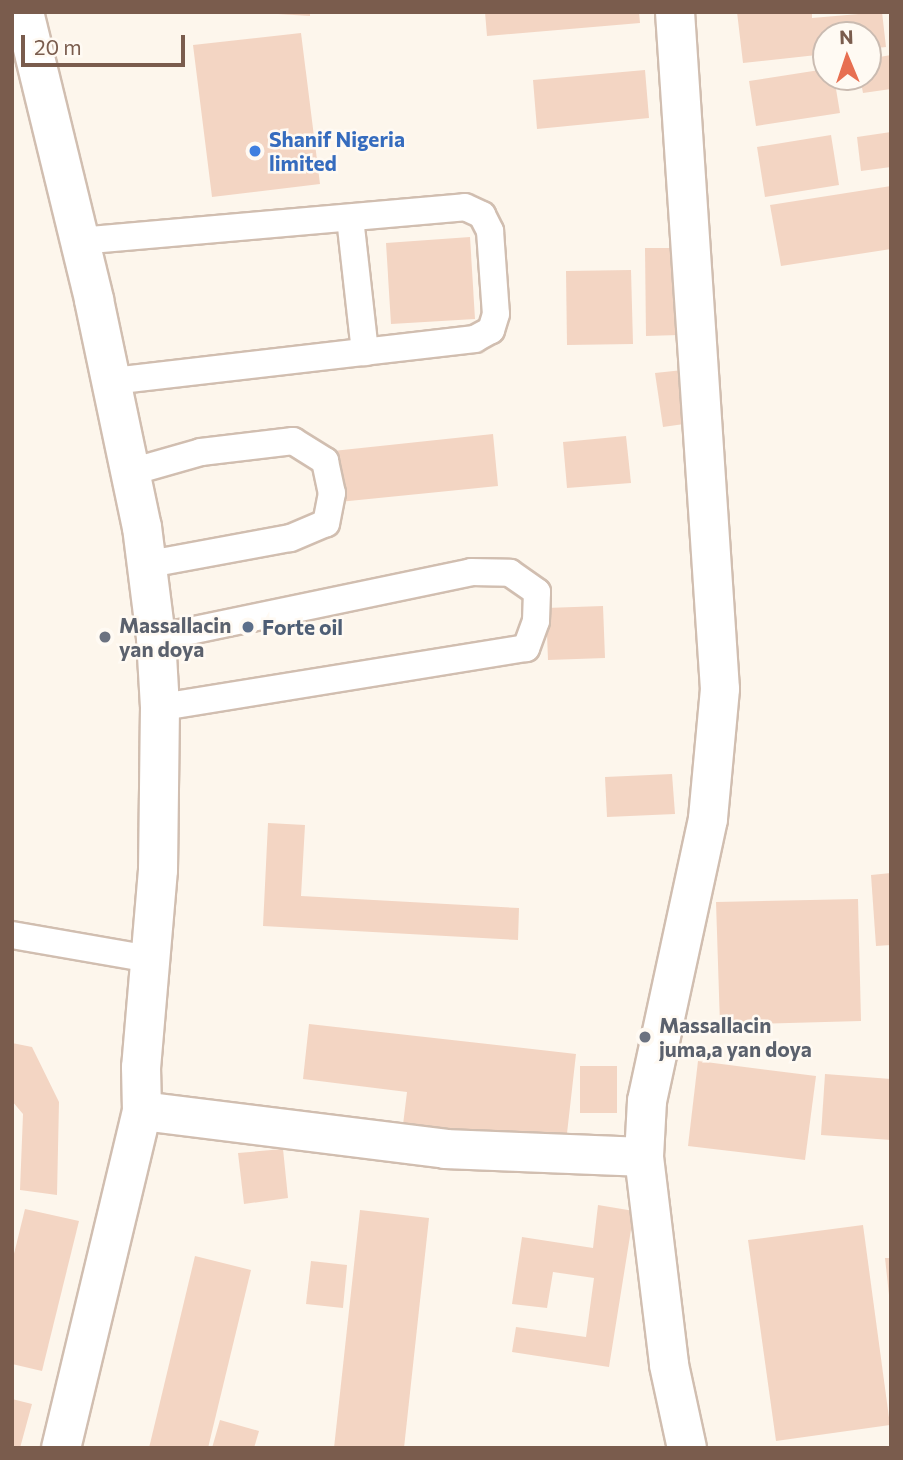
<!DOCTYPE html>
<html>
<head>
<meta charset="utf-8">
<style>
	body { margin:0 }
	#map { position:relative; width:903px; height:1460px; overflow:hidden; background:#fdf6ec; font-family:Commissioner,sans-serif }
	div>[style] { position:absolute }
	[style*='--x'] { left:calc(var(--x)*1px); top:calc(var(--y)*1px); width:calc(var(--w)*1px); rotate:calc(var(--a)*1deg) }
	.building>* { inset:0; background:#f3d5c3 }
	.roads { filter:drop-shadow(2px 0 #d1beb0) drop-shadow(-2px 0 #d1beb0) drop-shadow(0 2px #d1beb0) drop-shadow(0 -2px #d1beb0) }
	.service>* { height:26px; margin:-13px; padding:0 13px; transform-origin:13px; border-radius:13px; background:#fff }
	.minor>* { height:38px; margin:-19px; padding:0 19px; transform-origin:19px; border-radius:19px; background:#fff }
	.tertiary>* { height:38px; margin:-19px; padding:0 19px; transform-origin:19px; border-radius:19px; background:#fff }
	.dots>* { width:19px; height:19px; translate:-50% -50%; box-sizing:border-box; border:4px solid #fffaf3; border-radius:50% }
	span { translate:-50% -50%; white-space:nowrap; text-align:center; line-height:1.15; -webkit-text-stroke:5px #fffaf3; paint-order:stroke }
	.shop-label { font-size:21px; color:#366cbe; font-weight:700 }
	.left { translate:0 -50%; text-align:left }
	.worship-label { font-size:21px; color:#5b616d; font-weight:700 }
	.service-label { font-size:21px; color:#4e5e75; font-weight:700 }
	.frame { position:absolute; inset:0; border:14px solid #7a5c4d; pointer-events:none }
	.north { position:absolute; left:812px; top:21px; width:70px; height:70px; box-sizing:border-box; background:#fffaf3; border:2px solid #cabbb1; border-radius:50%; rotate:358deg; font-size:19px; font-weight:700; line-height:28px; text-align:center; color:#7a5c4d }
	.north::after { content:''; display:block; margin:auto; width:24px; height:32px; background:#e76f51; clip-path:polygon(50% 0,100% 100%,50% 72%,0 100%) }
	.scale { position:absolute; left:21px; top:35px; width:164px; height:32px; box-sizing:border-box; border:4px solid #7a5c4d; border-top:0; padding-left:9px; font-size:21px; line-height:24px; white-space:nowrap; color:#7a5c4d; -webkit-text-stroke:5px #fffaf3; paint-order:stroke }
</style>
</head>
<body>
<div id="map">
	<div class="building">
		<div style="clip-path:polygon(245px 12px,310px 12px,310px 16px)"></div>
		<div style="clip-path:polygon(485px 12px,639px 12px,640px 23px,487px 36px)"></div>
		<div style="clip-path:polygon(737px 12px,812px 12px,812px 18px,882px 12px,886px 47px,868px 49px,868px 35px,826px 35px,826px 54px,743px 63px)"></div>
		<div style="clip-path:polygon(301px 33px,320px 184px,212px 197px,193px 45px)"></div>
		<div style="clip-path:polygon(891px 55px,891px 89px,863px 93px,860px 77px,868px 77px,868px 59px)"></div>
		<div style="clip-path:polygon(826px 69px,826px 77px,834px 77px,840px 113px,756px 126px,749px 81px)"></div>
		<div style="clip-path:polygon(645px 70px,649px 118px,537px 129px,533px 80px)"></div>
		<div style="clip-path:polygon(891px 132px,891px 167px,861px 171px,857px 137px)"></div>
		<div style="clip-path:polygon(831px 135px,839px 185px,765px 197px,757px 147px)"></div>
		<div style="clip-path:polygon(891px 186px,891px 249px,781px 266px,770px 205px)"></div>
		<div style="clip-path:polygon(470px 237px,475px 319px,391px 324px,386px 243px)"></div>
		<div style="clip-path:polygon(645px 248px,677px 248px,679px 335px,646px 336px)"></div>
		<div style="clip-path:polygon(631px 270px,633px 344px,567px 345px,566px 271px)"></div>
		<div style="clip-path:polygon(683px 370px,691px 423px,663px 427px,655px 373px)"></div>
		<div style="clip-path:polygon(493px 434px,498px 486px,339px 502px,333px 451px)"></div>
		<div style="clip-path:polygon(626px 436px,631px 483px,567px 488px,563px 442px)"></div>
		<div style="clip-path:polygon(603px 606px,605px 658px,548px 660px,546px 608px)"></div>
		<div style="clip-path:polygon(672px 774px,675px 814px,607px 817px,605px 777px)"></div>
		<div style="clip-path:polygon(268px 823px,305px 825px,301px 896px,519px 908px,518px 940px,263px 926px)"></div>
		<div style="clip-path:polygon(891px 873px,891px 945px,876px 946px,871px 875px)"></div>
		<div style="clip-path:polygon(858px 899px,861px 1021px,720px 1025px,716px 902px)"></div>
		<div style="clip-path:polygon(309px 1024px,576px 1054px,565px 1151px,402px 1133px,407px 1092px,303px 1079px)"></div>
		<div style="clip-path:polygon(12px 1043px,32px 1047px,59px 1102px,57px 1195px,20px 1190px,23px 1114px,12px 1101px)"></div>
		<div style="clip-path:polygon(698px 1061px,816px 1076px,805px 1160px,688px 1146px)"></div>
		<div style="clip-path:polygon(580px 1066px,617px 1066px,617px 1113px,580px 1113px)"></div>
		<div style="clip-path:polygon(825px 1074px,891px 1079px,891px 1140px,821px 1135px)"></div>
		<div style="clip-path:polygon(283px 1149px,288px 1198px,244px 1204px,238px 1153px)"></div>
		<div style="clip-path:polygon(598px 1205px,634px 1211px,609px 1367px,512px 1352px,516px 1327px,586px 1337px,594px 1278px,553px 1272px,547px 1308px,512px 1304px,522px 1237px,593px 1248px)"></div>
		<div style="clip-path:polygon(25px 1209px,79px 1221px,42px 1371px,12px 1364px,12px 1262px)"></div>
		<div style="clip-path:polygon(360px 1210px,429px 1218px,404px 1448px,334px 1448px)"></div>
		<div style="clip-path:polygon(863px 1225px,890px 1425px,776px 1441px,748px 1240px)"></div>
		<div style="clip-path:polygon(195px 1256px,251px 1270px,208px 1448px,149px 1448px)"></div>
		<div style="clip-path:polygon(885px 1258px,891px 1258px,891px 1295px,889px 1295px)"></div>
		<div style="clip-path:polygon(311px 1261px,347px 1265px,343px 1308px,306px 1304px)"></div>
		<div style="clip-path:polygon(12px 1399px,32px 1404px,20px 1448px,12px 1448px)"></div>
		<div style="clip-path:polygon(220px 1420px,259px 1431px,254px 1448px,212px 1448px)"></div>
	</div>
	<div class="roads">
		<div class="service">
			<div style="--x:350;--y:218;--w:135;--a:83.6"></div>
			<div style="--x:79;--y:241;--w:387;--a:-5"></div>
			<div style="--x:465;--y:207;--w:19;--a:25"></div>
			<div style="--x:482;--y:215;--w:18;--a:63"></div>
			<div style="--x:490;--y:231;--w:83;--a:85.9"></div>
			<div style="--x:496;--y:314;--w:17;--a:107"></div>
			<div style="--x:491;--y:330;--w:18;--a:151"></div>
			<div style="--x:475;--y:339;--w:366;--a:173.4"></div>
			<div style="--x:131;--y:472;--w:73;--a:-15.9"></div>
			<div style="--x:201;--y:452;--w:93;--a:-6.8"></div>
			<div style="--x:293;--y:441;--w:38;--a:32"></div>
			<div style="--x:325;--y:461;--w:33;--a:78"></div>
			<div style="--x:332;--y:493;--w:31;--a:101"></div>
			<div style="--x:326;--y:523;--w:39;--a:157"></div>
			<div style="--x:290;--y:538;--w:147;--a:169.5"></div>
			<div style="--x:156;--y:638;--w:322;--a:-11.8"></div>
			<div style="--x:471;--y:572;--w:39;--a:1"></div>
			<div style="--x:510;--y:573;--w:33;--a:35"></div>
			<div style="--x:537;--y:592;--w:29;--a:92"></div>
			<div style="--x:536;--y:621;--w:29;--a:110"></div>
			<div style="--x:526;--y:648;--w:371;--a:170.8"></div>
			<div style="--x:12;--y:935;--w:140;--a:9.9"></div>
		</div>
		<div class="minor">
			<div style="--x:675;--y:12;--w:678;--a:86.2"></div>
			<div style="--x:720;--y:689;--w:131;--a:95.3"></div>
			<div style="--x:708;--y:819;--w:289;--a:102.2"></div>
			<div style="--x:647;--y:1101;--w:56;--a:93.1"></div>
			<div style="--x:644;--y:1157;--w:209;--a:83.1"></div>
			<div style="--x:669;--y:1365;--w:85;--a:77.8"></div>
			<div style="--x:142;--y:1111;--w:305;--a:7.1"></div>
			<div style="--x:445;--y:1149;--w:199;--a:2.3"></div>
		</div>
		<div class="tertiary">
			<div style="--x:24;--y:12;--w:296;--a:76.3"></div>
			<div style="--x:94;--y:300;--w:232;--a:78.1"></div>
			<div style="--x:142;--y:527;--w:112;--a:82.8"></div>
			<div style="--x:156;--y:638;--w:69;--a:86.7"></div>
			<div style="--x:160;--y:707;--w:163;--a:90.7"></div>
			<div style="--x:158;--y:870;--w:198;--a:94.9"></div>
			<div style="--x:141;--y:1067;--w:44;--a:88.7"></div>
			<div style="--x:142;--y:1111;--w:347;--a:103.5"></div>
		</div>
	</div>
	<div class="dots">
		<div style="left:255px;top:151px;background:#3f7fe0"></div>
		<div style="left:248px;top:627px;background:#5c6f8a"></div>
		<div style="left:105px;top:637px;background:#6b7280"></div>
		<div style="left:645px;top:1037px;background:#6b7280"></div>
	</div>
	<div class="shop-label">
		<span class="left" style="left:269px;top:151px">Shanif Nigeria<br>limited</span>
	</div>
	<div class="worship-label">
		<span class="left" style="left:119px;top:637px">Massallacin<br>yan doya</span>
		<span class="left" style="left:659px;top:1037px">Massallacin<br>juma,a yan doya</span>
	</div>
	<div class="service-label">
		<span class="left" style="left:262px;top:627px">Forte oil</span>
	</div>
	<div class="frame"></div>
	<div class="north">N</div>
	<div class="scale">20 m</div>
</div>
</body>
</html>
